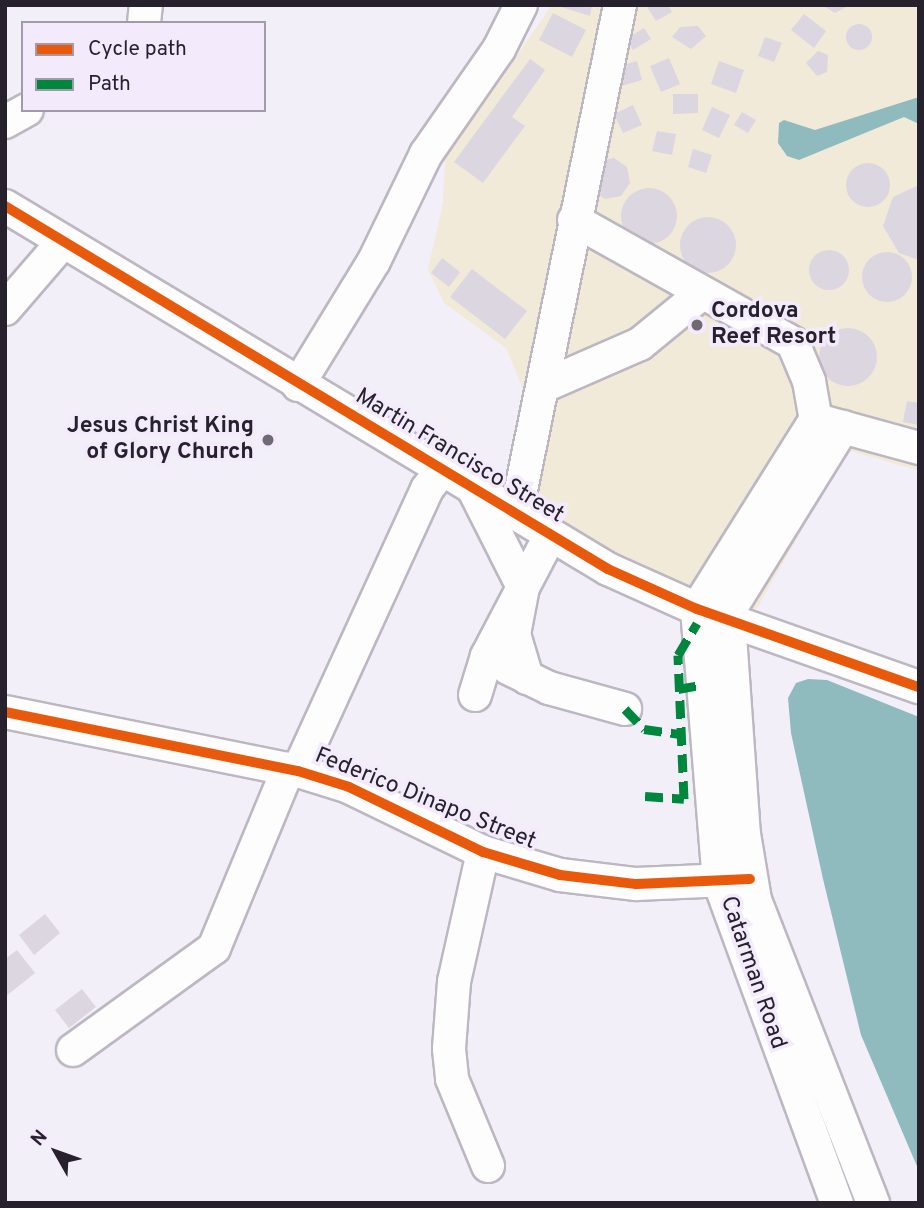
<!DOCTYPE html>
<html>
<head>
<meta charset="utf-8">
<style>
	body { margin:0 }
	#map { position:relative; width:924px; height:1208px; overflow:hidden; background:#f3eff8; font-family:Overpass,sans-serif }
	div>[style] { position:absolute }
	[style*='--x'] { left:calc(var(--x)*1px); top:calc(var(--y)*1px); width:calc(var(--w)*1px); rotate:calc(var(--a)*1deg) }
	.sand>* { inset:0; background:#f1ead9 }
	.water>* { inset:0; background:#8fbbbe }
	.building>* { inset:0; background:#dbd6e0 }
	.round { border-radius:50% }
	.roads { filter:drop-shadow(2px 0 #bcb7c1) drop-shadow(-2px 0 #bcb7c1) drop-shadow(0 2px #bcb7c1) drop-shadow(0 -2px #bcb7c1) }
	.minor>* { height:32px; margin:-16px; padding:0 16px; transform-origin:16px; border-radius:16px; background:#fdfdfe }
	.quiet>* { height:9px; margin-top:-4.5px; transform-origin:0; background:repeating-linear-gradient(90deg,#00873e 0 18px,transparent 0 27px) }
	.cycleway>* { height:10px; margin:-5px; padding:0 5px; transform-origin:5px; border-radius:5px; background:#e8590c }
	.dots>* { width:19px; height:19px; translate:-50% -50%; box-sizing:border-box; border:4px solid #f3ebfc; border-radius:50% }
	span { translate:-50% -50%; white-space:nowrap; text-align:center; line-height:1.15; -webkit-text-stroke:7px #f3ebfc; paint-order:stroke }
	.poi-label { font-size:23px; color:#26212c; font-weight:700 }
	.left { translate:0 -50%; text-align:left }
	.right { translate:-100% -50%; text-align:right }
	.street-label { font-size:23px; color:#26212c }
	.frame { position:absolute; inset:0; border:7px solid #26212c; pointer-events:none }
	.legend { position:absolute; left:21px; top:21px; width:245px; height:91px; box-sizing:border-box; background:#f3ebfc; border:2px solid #a19aa9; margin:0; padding:9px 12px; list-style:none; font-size:21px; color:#26212c }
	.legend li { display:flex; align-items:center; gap:14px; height:35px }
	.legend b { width:35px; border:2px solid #a19aa9 }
	.north { position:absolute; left:21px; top:1117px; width:70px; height:70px; -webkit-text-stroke:5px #f3ebfc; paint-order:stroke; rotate:310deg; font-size:19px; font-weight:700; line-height:28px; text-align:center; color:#26212c }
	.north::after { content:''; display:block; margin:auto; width:24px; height:32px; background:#26212c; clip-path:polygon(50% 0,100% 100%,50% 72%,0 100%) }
</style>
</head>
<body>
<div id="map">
	<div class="sand">
		<div style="clip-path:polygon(552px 5px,919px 5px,919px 471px,848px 450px,754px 613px,621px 566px,502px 494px,530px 406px,506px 348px,444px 303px,428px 269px,443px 203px,445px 159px)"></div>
	</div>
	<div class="water">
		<div style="clip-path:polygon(919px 97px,919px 124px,904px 117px,799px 160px,787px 156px,778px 143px,779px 123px,784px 120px,815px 130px)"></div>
		<div style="clip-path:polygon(808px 679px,827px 680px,919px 717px,919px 1171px,861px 1035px,823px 879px,791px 733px,788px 698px,796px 683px)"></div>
	</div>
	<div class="building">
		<div style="clip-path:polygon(555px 5px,592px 5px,590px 16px)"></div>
		<div style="clip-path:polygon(646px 5px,668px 5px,672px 12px,656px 21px)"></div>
		<div style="clip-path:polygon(822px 5px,850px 5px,835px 13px)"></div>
		<div style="clip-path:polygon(553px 13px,586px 30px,572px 57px,539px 40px)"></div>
		<div style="clip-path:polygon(804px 14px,826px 31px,814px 48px,791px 30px)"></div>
		<div class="round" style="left:846px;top:24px;width:26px;height:26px"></div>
		<div style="clip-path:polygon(698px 26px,706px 36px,691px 49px,672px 37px,680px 27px)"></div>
		<div style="clip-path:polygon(644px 28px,651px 39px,633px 50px,626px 39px)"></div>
		<div style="clip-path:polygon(765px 37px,782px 43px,774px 62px,758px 56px)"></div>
		<div style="clip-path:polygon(818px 51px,828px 55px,827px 72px,817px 76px,806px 63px)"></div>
		<div style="clip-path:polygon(669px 58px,680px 84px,661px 92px,650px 66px)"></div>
		<div style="clip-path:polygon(530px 59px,545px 70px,512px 117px,525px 126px,483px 183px,454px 162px)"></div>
		<div style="clip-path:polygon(637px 61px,642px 80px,622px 86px,617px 67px)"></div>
		<div style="clip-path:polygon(719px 61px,744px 70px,736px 93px,711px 84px)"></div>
		<div style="clip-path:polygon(673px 94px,698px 94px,698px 113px,673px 114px)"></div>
		<div style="clip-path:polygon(633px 105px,642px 125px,623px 133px,614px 114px)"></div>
		<div style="clip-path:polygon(712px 107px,730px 115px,719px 138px,702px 130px)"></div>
		<div style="clip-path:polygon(742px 112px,756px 120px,748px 133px,734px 125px)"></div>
		<div style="clip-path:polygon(657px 131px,676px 134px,672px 155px,652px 151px)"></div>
		<div style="clip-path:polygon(693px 149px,712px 155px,706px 173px,688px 167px)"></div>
		<div style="clip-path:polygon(614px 158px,627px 167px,630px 183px,621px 196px,605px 199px,592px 190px,598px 161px)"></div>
		<div class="round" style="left:846px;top:163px;width:44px;height:44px"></div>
		<div style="clip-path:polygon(919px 185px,919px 260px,899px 253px,883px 226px,893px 197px)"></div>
		<div class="round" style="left:621px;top:188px;width:56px;height:56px"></div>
		<div class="round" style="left:680px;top:217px;width:56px;height:56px"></div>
		<div class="round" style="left:809px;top:250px;width:40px;height:40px"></div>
		<div class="round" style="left:862px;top:252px;width:50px;height:50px"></div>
		<div style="clip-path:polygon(442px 258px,460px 272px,449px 287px,431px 273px)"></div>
		<div style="clip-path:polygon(472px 269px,527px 311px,505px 339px,450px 297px)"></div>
		<div class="round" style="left:819px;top:328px;width:58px;height:58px"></div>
		<div style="clip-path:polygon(907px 401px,919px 403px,919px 425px,903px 422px)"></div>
		<div style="clip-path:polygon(45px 914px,60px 933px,34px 955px,19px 935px)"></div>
		<div style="clip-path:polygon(17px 950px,35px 973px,5px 997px,5px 959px)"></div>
		<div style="clip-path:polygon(82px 989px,96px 1007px,69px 1028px,55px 1010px)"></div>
	</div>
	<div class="roads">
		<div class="minor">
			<div style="--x:144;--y:23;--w:18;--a:-84"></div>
			<div style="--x:5;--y:122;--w:25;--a:-29"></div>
			<div style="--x:5;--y:206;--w:704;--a:31.05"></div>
			<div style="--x:608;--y:569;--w:98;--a:24.2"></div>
			<div style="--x:697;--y:609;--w:235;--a:19.4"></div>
			<div style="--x:574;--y:220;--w:251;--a:29.3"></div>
			<div style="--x:793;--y:343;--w:41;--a:67.2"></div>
			<div style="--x:809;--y:381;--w:39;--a:80"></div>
			<div style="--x:816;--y:419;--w:224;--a:122.1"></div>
			<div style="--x:5;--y:309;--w:87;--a:-49.2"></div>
			<div style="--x:298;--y:385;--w:145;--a:-58.5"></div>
			<div style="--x:374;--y:261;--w:119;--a:-64.1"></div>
			<div style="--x:426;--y:154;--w:128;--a:-55.2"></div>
			<div style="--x:499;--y:49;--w:49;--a:-63.4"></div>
			<div style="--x:546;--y:385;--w:103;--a:-23.6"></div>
			<div style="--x:640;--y:344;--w:79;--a:-39.3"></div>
			<div style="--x:824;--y:422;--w:98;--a:15.3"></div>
			<div style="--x:473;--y:488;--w:111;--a:63.2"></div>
			<div style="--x:523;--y:587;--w:48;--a:100.8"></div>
			<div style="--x:514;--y:634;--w:46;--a:73.5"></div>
			<div style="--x:516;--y:514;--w:520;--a:-78.45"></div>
			<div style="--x:697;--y:609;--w:273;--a:85.4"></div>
			<div style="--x:719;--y:881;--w:343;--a:69.9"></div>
			<div style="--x:724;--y:619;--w:226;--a:-58.2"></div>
			<div style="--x:729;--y:621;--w:214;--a:86"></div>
			<div style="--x:744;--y:834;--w:67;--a:80.5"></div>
			<div style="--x:755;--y:900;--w:325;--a:68.7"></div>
			<div style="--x:508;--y:668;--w:46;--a:26"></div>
			<div style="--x:549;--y:688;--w:79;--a:15.4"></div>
			<div style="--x:475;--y:695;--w:41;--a:-72.9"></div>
			<div style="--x:487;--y:656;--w:136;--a:-62.3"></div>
			<div style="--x:5;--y:712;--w:299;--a:11.4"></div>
			<div style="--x:298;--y:771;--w:53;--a:17.4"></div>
			<div style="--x:349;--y:787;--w:149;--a:25.9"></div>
			<div style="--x:483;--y:852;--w:80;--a:16.6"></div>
			<div style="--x:560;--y:875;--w:77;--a:6.8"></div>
			<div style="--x:636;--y:884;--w:114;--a:-2.5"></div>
			<div style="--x:298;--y:771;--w:310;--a:-65.4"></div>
			<div style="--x:427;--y:489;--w:24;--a:-52"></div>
			<div style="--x:483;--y:852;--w:133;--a:102.6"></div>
			<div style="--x:454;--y:982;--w:67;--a:94.3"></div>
			<div style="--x:449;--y:1049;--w:30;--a:84"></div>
			<div style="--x:452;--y:1079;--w:94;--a:67.5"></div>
			<div style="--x:73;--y:1050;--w:174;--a:-35.9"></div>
			<div style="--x:214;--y:948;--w:194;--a:-67.5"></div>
		</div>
	</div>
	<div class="quiet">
		<div style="--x:678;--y:689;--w:22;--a:-10"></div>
		<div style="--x:625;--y:709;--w:28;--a:46"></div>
		<div style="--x:644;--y:729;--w:37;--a:8"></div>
		<div style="--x:645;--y:796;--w:39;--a:4"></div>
		<div style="--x:684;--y:799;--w:144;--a:-92.4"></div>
		<div style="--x:678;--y:655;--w:37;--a:-59"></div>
	</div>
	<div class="cycleway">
		<div style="--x:5;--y:206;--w:704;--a:31.05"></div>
		<div style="--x:608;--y:569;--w:98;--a:24.2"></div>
		<div style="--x:697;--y:609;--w:235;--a:19.4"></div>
		<div style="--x:5;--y:712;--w:299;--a:11.4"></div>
		<div style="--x:298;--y:771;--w:53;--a:17.4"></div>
		<div style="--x:349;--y:787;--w:149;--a:25.9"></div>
		<div style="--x:483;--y:852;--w:80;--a:16.6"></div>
		<div style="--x:560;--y:875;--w:77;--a:6.8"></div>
		<div style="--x:636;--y:884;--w:114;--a:-2.5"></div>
	</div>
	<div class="dots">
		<div style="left:697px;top:325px;background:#6e6973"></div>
		<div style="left:268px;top:440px;background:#6e6973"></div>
	</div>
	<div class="poi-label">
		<span class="left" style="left:711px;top:325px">Cordova<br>Reef Resort</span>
		<span class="right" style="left:254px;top:440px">Jesus Christ King<br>of Glory Church</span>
	</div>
	<div class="street-label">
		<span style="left:459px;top:457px;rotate:31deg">Martin Francisco Street</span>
		<span style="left:425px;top:800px;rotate:22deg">Federico Dinapo Street</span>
		<span style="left:752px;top:973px;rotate:71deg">Catarman Road</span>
	</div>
	<div class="frame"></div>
	<ul class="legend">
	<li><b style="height:9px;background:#e8590c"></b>Cycle path</li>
	<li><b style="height:9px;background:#00873e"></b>Path</li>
	</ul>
	<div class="north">N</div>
</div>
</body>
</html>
